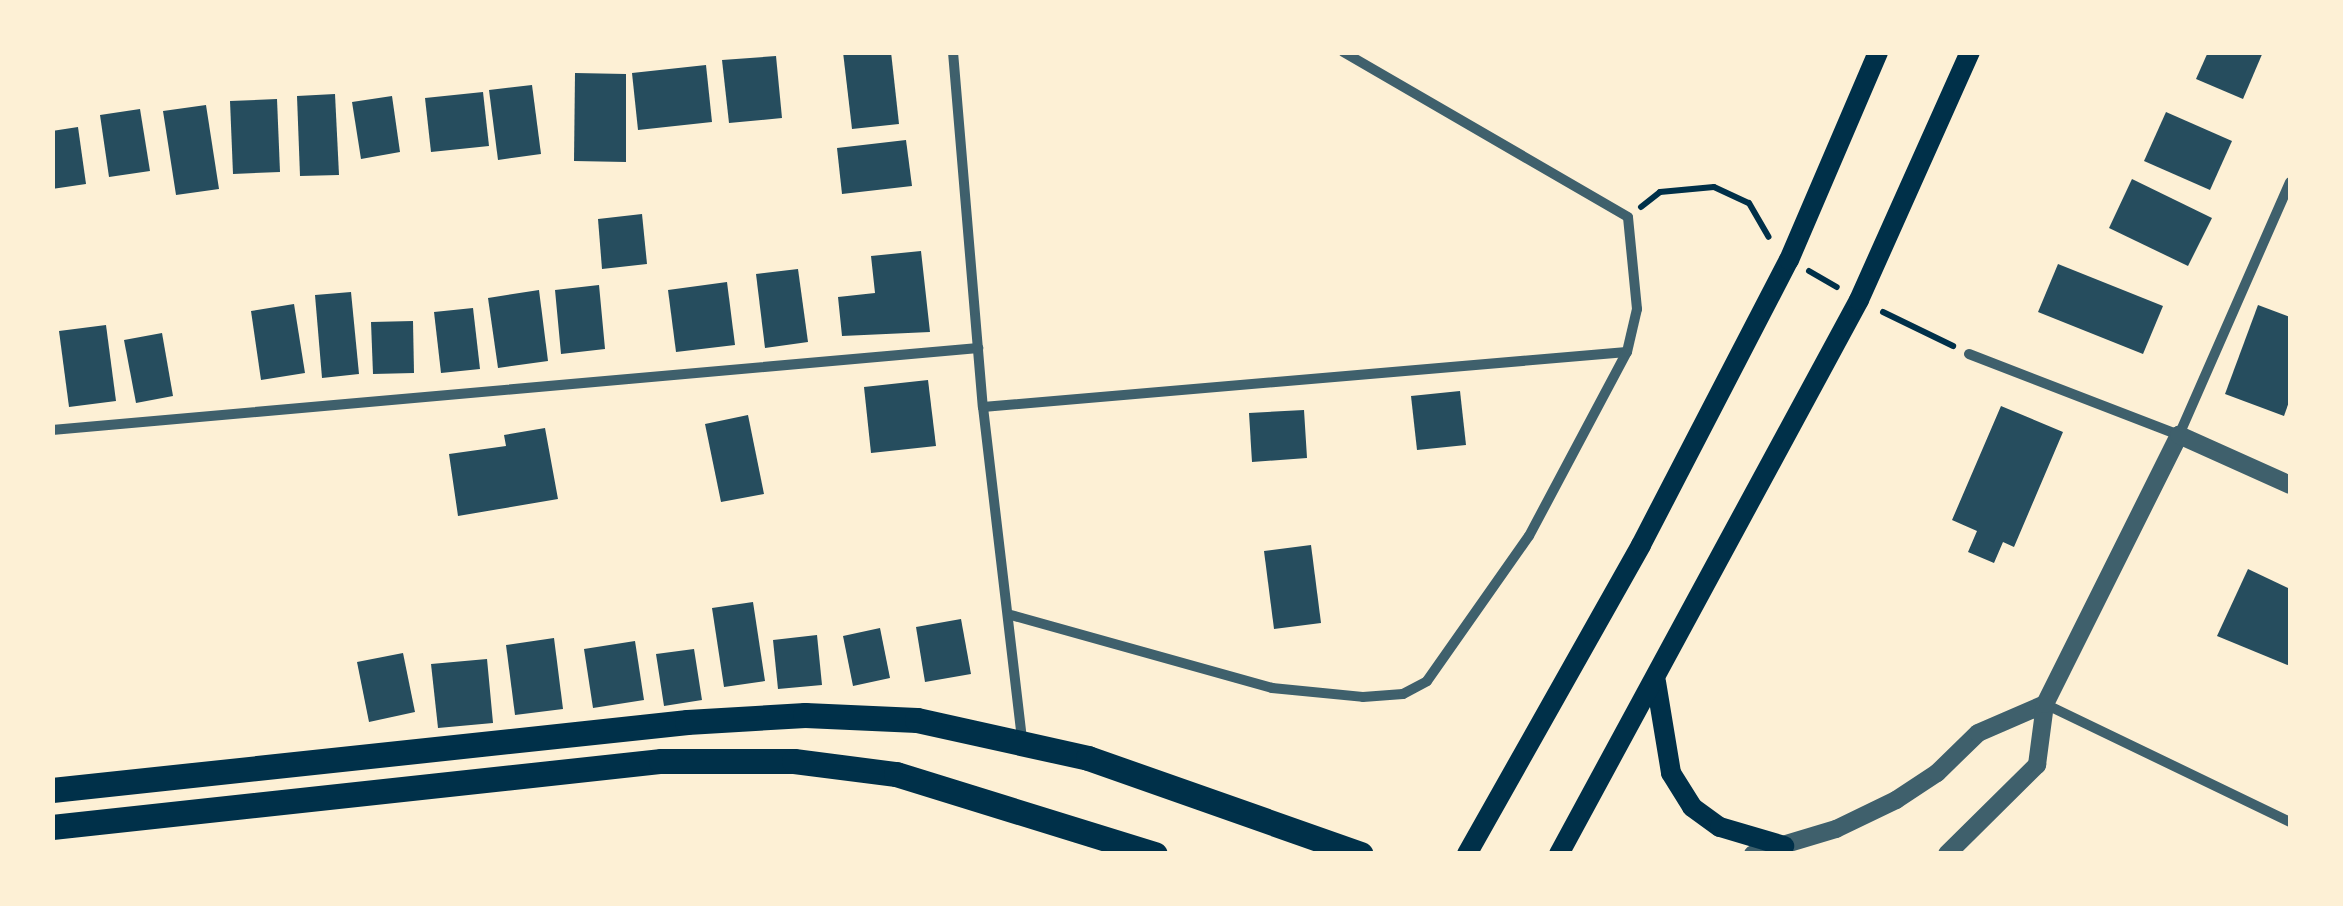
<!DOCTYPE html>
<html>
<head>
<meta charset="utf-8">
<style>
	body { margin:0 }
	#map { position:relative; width:2343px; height:906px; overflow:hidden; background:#fdf0d5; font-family:"Open Sans",sans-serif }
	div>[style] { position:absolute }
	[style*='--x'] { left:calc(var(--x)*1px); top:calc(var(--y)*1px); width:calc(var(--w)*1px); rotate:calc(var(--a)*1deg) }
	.building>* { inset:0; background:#264d5e }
	.path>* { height:6px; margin:-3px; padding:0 3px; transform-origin:3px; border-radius:3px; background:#003049 }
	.minor>* { height:10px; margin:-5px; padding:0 5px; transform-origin:5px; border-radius:5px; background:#3f606c }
	.tertiary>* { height:18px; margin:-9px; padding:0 9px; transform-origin:9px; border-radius:9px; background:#3f606c }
	.secondary>* { height:20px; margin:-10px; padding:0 10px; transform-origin:10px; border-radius:10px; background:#003049 }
	.primary>* { height:25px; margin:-12.5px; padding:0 12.5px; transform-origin:12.5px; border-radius:12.5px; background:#003049 }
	span { translate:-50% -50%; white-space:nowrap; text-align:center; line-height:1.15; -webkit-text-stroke:10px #fdf0d5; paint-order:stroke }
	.frame { position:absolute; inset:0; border:55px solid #fdf0d5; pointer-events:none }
</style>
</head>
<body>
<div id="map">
	<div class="building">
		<div style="clip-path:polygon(843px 52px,891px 52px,899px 124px,852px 129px)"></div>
		<div style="clip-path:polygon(2208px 52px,2263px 52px,2243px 99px,2196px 79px)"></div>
		<div style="clip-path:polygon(776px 56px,782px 118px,729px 123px,722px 60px)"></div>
		<div style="clip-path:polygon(706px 65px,712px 122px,638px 130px,632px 73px)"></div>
		<div style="clip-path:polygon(575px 73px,626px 74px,626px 162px,574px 161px)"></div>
		<div style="clip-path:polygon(532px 85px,541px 154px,498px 160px,489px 90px)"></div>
		<div style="clip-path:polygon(483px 92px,489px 146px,431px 152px,425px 98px)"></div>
		<div style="clip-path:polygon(335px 94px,339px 175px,300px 176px,297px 96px)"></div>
		<div style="clip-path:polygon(392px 96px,400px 152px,361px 159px,352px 102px)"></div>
		<div style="clip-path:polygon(277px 99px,280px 172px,233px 174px,230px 101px)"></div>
		<div style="clip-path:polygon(206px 105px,219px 189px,176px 195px,163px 111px)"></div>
		<div style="clip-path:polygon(140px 109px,150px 171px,109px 177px,100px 115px)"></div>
		<div style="clip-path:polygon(2166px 112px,2232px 141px,2210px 190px,2144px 161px)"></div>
		<div style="clip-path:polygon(78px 127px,86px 184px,52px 189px,52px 131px)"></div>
		<div style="clip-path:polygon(906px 140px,912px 186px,842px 194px,837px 148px)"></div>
		<div style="clip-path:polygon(2132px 179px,2212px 218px,2188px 266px,2109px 228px)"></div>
		<div style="clip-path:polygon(642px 214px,647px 264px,602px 269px,598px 219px)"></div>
		<div style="clip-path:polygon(921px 251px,930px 332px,842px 336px,838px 297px,875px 293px,871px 256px)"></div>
		<div style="clip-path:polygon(2058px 264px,2163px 306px,2143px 354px,2038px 312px)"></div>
		<div style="clip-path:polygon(798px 269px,808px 342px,765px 348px,756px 274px)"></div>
		<div style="clip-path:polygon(727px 282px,735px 345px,676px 352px,668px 290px)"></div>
		<div style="clip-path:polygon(599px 285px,605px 349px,561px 354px,555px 290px)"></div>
		<div style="clip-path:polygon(539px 290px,548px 361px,498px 368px,488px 298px)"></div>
		<div style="clip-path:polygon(351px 292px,359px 374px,322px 378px,315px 295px)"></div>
		<div style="clip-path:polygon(294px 304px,305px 373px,261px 380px,251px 311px)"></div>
		<div style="clip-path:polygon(2258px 305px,2290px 317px,2290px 399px,2284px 416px,2225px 394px)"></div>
		<div style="clip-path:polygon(473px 308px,480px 369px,441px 373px,434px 312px)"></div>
		<div style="clip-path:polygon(413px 321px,414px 373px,373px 374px,371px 322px)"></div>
		<div style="clip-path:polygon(106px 325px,116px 401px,69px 407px,59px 331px)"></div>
		<div style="clip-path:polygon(162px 333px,173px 396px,136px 403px,124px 340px)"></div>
		<div style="clip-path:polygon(928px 380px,936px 446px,871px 453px,864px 387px)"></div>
		<div style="clip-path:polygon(1460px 391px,1466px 445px,1417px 450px,1411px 396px)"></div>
		<div style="clip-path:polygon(2001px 406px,2063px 432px,2014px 547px,2003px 542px,1994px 563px,1968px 552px,1977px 531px,1952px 520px)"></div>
		<div style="clip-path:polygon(1304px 410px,1307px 458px,1252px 462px,1249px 413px)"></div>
		<div style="clip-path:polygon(748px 415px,764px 494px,721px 502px,705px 424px)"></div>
		<div style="clip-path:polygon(545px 428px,558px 499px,458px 516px,449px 454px,506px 446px,504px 435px)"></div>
		<div style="clip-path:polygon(1311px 545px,1321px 623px,1274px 629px,1264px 551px)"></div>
		<div style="clip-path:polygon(2248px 569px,2290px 589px,2290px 666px,2217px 636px)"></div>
		<div style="clip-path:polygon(753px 602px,765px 681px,724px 687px,712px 608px)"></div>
		<div style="clip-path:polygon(961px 619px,971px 674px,925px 682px,916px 627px)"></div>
		<div style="clip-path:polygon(880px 628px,890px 678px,853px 686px,843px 636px)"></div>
		<div style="clip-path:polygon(817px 635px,822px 685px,778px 689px,773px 640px)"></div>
		<div style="clip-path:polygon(554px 638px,563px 709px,515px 715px,506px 645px)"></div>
		<div style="clip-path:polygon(635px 641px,644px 700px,593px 708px,584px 649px)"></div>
		<div style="clip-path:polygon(694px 649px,702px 700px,664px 706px,656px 654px)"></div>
		<div style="clip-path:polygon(403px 653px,415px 712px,369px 722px,357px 662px)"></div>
		<div style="clip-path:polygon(487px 659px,493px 723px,438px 728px,431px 664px)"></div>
	</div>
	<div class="path">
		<div style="--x:1641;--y:207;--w:24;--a:-38"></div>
		<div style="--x:1660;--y:192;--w:54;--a:-5.3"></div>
		<div style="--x:1714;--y:187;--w:38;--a:25"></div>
		<div style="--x:1749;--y:203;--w:39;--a:60"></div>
		<div style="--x:1809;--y:271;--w:32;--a:30"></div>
		<div style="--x:1883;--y:312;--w:78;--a:25.9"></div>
	</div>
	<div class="minor">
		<div style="--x:953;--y:52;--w:356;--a:85.2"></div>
		<div style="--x:983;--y:407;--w:333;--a:83.3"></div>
		<div style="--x:1969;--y:354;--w:225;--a:21.1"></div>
		<div style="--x:2179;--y:435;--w:276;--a:-66.3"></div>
		<div style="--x:983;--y:407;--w:646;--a:-4.88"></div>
		<div style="--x:52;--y:430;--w:930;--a:-5.06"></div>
		<div style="--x:1011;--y:615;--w:271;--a:15.6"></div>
		<div style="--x:1272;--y:688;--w:91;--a:5.6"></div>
		<div style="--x:1363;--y:697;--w:40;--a:-4.3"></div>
		<div style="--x:1403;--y:694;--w:27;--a:-28"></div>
		<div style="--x:1427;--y:681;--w:177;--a:-54.9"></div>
		<div style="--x:1529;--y:536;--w:208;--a:-62"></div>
		<div style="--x:1627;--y:352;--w:44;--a:-76.9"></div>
		<div style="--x:1637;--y:309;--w:92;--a:-95.6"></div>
		<div style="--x:1628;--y:217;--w:329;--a:-149.9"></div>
		<div style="--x:2045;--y:704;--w:272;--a:25.7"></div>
	</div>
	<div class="tertiary">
		<div style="--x:1753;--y:854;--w:87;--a:-16.8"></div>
		<div style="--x:1836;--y:829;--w:67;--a:-25.8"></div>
		<div style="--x:1896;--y:800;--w:49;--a:-33.4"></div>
		<div style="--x:1937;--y:773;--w:57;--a:-44.3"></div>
		<div style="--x:1978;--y:733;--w:73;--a:-23.4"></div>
		<div style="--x:1947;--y:854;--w:127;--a:-44.7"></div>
		<div style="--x:2037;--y:765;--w:62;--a:-82.5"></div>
		<div style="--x:2045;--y:704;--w:301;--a:-63.5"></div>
		<div style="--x:2179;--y:435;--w:122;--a:24.2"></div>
	</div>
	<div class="secondary">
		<div style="--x:1656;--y:682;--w:92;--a:80.6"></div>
		<div style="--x:1671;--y:773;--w:40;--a:58"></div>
		<div style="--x:1692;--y:807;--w:34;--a:36"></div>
		<div style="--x:1720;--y:827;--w:67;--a:16.5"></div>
		<div style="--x:1467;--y:854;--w:355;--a:-60.6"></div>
		<div style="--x:1641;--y:545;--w:321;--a:-62.6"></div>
		<div style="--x:1789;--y:260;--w:226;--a:-66.8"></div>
		<div style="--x:1559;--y:854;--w:630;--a:-61.56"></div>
		<div style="--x:1859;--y:300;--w:272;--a:-65.9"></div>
	</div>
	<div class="primary">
		<div style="--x:52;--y:790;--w:639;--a:-6.11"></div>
		<div style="--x:687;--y:722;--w:118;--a:-3.4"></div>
		<div style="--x:805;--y:715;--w:112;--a:2.6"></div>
		<div style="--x:917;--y:720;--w:175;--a:12.5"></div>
		<div style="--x:1088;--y:758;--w:289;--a:19.4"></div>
		<div style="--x:52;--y:827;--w:613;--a:-6.19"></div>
		<div style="--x:661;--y:761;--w:133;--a:0"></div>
		<div style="--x:794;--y:761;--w:103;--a:7.3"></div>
		<div style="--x:896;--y:774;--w:271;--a:17.2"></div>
	</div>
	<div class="frame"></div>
</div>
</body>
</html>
